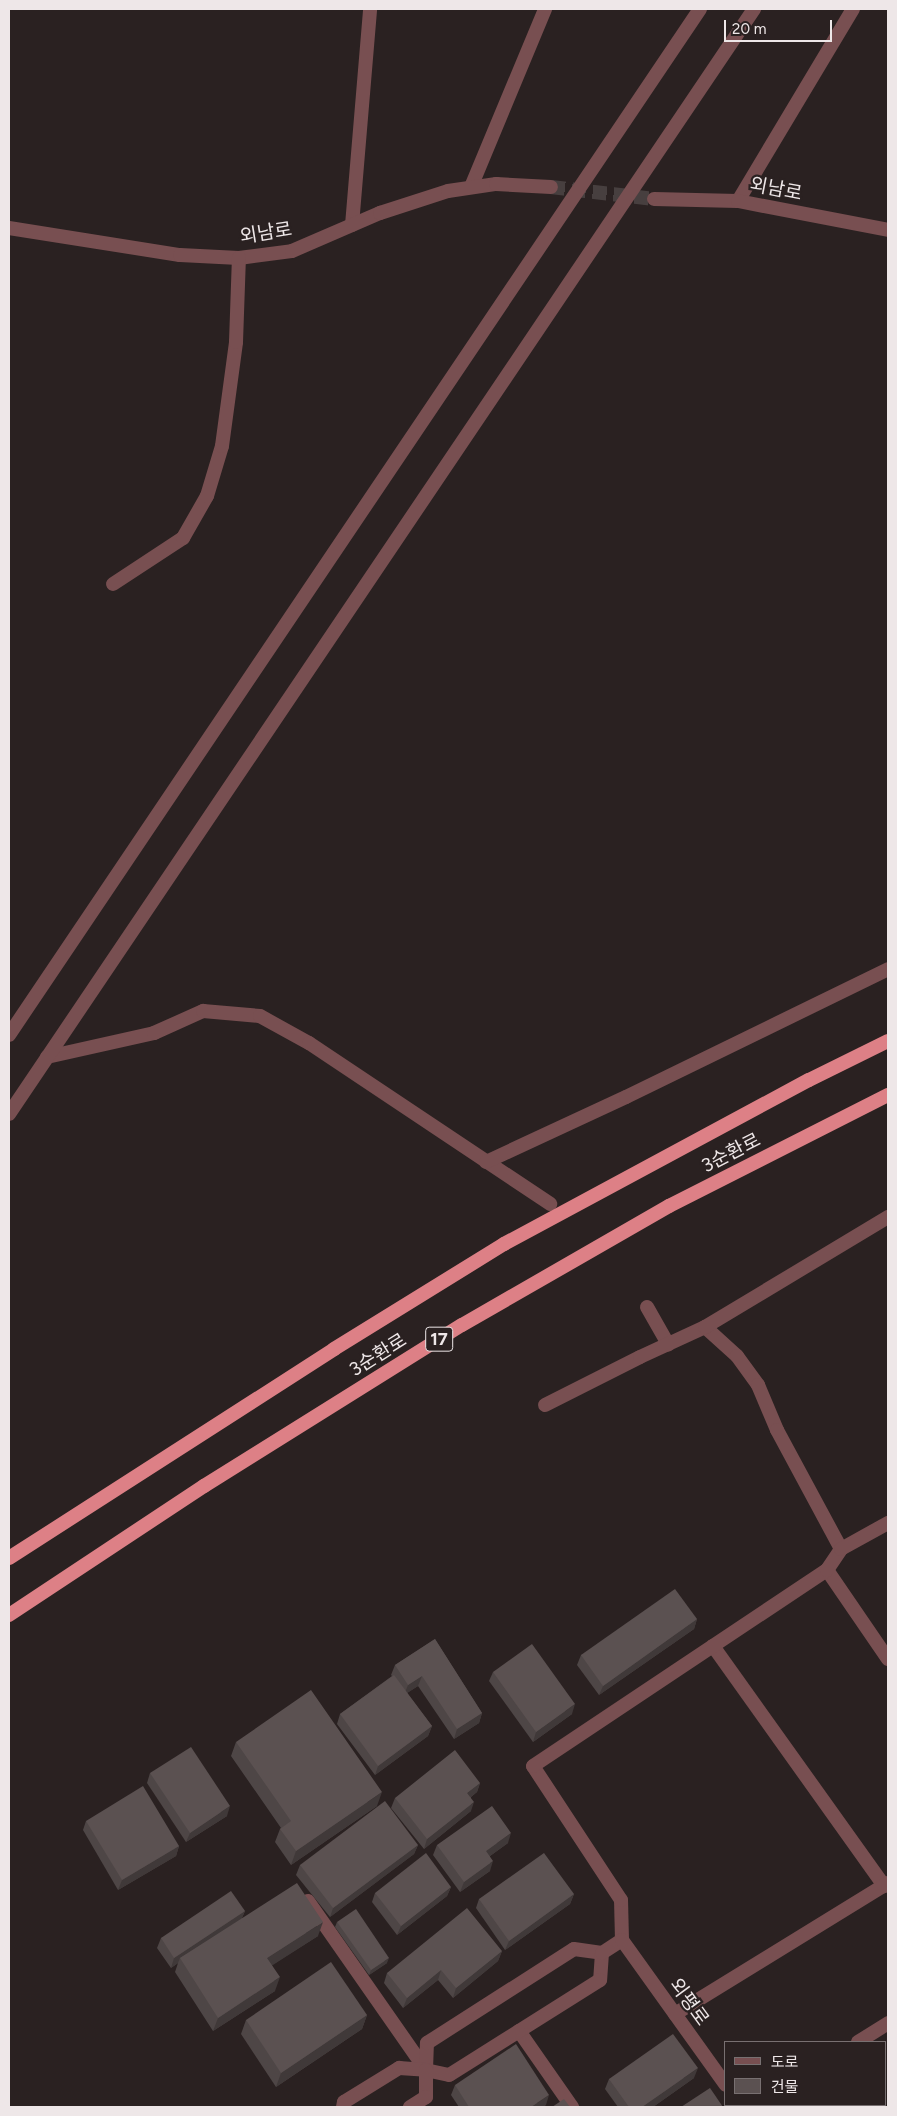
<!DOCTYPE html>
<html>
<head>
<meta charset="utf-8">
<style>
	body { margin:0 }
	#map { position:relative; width:897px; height:2116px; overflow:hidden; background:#2a2121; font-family:Figtree,"Noto Sans KR",sans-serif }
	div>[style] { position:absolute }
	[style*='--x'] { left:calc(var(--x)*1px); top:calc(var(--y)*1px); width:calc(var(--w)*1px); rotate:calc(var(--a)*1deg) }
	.minor-tunnel>* { height:14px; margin-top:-7px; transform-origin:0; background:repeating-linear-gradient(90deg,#473f3f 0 14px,transparent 0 21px) }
	.service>* { height:14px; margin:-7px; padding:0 7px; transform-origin:7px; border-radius:7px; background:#784f51 }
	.minor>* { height:14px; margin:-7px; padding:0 7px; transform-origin:7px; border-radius:7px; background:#784f51 }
	.tertiary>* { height:14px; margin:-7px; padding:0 7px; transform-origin:7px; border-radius:7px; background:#784f51 }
	.trunk>* { height:14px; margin:-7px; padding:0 7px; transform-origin:7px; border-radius:7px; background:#dd8086 }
	.wall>* { inset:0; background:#4e4646 }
	.shaded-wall>* { inset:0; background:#403939 }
	.building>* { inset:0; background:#5b5151 }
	span { translate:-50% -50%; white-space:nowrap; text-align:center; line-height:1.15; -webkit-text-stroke:4.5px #2a2121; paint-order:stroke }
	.shield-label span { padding:1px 4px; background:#2a2121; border:1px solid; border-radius:4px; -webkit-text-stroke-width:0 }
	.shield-label { font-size:18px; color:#eee7e8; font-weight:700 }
	.street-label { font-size:19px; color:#eee7e8 }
	.frame { position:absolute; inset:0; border:10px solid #eee7e8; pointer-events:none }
	.legend { position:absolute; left:724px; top:2041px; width:162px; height:65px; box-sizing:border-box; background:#2a2121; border:1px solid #787071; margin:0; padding:6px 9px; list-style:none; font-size:15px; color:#eee7e8 }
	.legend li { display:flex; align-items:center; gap:10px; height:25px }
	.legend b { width:25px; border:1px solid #787071 }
	.scale { position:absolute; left:724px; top:20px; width:108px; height:22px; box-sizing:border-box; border:2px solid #eee7e8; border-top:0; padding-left:6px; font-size:15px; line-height:18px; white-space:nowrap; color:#eee7e8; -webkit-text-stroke:4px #2a2121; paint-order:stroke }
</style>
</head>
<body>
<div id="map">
	<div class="minor-tunnel">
		<div style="--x:551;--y:187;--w:104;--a:6.6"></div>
	</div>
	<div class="service">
		<div style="--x:738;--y:201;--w:224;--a:-59.1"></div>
		<div style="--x:47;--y:1057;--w:110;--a:-12.6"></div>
		<div style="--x:154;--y:1033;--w:54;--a:-24.2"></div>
		<div style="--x:203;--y:1011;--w:57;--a:5"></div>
		<div style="--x:260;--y:1016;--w:56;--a:28.9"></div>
		<div style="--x:309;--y:1043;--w:290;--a:33.7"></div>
		<div style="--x:486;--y:1162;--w:154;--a:-24.9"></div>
		<div style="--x:626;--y:1097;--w:292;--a:-26"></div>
		<div style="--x:647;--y:1307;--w:43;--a:60.4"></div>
		<div style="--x:705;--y:1327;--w:43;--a:42.2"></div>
		<div style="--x:737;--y:1356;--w:36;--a:54"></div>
		<div style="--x:758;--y:1385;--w:49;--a:67.1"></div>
		<div style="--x:777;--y:1430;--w:135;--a:61.7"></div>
		<div style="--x:545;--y:1405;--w:106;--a:-26.8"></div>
		<div style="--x:640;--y:1357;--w:72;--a:-24.8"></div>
		<div style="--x:705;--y:1327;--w:214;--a:-31"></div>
		<div style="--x:827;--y:1570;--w:108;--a:55.6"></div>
		<div style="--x:713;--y:1646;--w:295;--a:54.5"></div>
		<div style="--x:308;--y:1901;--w:206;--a:55.1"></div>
		<div style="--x:622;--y:1940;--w:40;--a:-91.4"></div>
		<div style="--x:621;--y:1900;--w:160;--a:-123.3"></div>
		<div style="--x:533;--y:1766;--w:353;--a:-33.7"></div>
		<div style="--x:827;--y:1570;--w:25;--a:-56"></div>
		<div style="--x:841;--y:1549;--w:54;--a:-29"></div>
		<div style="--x:675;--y:2014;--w:250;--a:-31.6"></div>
		<div style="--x:519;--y:2031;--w:93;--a:55.1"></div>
		<div style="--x:858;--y:2042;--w:36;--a:-32"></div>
		<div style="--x:759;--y:2107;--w:4;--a:-27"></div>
	</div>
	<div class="minor">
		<div style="--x:471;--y:187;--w:193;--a:-67.4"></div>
		<div style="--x:654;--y:199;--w:84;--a:1.4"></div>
		<div style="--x:738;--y:201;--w:153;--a:10.9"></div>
		<div style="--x:352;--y:225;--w:217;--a:-85.2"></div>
		<div style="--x:9;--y:228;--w:173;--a:9"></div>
		<div style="--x:180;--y:255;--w:59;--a:2.9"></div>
		<div style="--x:239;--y:258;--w:53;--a:-7.5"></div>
		<div style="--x:292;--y:251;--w:96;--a:-23.4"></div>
		<div style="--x:380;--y:213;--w:71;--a:-17.9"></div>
		<div style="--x:448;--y:191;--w:49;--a:-8.3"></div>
		<div style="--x:496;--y:184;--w:55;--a:3.1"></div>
		<div style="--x:113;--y:584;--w:84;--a:-33.3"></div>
		<div style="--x:183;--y:538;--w:48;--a:-60.3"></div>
		<div style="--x:207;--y:496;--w:52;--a:-73.3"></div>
		<div style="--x:222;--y:446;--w:105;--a:-82.3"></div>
		<div style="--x:236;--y:342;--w:84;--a:-88"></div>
		<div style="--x:574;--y:1949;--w:28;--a:8"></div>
		<div style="--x:602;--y:1953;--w:27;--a:94"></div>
		<div style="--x:600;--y:1980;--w:178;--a:147.8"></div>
		<div style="--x:449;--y:2075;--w:24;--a:-168"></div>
		<div style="--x:426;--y:2070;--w:27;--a:-88"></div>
		<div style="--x:427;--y:2043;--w:174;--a:-32.6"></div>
		<div style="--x:602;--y:1953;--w:24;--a:-33"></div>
		<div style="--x:622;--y:1940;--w:178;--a:54.4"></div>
		<div style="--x:740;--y:2105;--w:3;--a:45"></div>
		<div style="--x:343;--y:2107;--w:5;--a:-79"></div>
		<div style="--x:344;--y:2102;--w:65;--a:-31.7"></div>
		<div style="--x:399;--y:2068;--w:27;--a:4"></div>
		<div style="--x:426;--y:2070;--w:27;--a:90"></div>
		<div style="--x:426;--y:2097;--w:19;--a:148"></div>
	</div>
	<div class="tertiary">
		<div style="--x:9;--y:1035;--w:1237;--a:-56.04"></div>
		<div style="--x:9;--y:1114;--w:1333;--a:-56.01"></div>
	</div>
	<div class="trunk">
		<div style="--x:9;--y:1558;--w:386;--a:-32.7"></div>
		<div style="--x:334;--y:1349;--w:200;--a:-31.7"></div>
		<div style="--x:504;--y:1244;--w:346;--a:-28.3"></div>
		<div style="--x:809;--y:1080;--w:88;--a:-26.3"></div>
		<div style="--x:9;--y:1615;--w:234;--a:-33.5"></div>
		<div style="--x:204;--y:1486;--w:304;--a:-32"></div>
		<div style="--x:462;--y:1325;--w:239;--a:-29.9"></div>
		<div style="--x:669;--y:1206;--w:246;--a:-26.9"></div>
	</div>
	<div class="wall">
		<div style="clip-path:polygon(697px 1619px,694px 1629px,599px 1695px,577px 1665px,581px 1655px)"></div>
		<div style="clip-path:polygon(435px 1639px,482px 1713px,479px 1723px,454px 1739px,418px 1686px,407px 1693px,432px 1726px,428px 1736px,375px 1775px,337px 1724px,340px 1714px,392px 1676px,391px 1675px,395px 1665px)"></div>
		<div style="clip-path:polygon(493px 1672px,572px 1714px,533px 1742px,489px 1681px)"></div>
		<div style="clip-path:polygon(236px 1742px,377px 1806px,291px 1865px,275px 1842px,280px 1829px,281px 1828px,231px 1756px)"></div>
		<div style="clip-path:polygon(150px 1773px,227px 1816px,186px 1842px,147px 1783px)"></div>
		<div style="clip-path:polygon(480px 1783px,477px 1792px,471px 1797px,471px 1811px,424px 1849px,391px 1808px,395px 1798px)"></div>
		<div style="clip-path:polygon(86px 1821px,179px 1846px,176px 1856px,118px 1890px,83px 1830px)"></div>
		<div style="clip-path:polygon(508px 1843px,490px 1856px,490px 1871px,460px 1892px,433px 1855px,437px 1845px)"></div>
		<div style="clip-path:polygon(418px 1845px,414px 1854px,330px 1917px,296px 1875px,300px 1865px)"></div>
		<div style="clip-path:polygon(451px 1887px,447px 1896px,397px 1935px,372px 1902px,375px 1893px)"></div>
		<div style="clip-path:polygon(574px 1894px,570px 1904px,505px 1950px,476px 1908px,479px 1899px)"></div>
		<div style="clip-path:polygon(245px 1911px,242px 1918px,318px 1936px,272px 1965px,275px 1991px,213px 2031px,175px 1972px,178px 1963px,171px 1968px,157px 1948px,161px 1938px)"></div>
		<div style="clip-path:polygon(337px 1922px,387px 1963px,369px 1975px,335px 1927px)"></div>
		<div style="clip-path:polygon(502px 1951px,498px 1961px,453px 1998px,438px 1980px,403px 2008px,384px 1983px,387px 1973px)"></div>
		<div style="clip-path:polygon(367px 2015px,362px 2029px,276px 2087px,241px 2034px,246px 2020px)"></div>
		<div style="clip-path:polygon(694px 2078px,653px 2107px,618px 2107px,605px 2089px,609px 2079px)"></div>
		<div style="clip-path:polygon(455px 2085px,546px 2105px,542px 2107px,459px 2107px,451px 2095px)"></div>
	</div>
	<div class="shaded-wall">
		<div style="clip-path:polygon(697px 1619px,694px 1629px,599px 1695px,603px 1686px)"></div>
		<div style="clip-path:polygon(422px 1676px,418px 1686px,404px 1695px,408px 1685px)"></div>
		<div style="clip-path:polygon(575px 1704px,572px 1714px,533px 1742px,536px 1732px)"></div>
		<div style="clip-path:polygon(482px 1713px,479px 1723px,454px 1739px,457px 1729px)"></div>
		<div style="clip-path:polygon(432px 1726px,428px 1736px,375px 1775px,378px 1766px)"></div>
		<div style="clip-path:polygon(480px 1783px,477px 1792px,464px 1802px,467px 1793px)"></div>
		<div style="clip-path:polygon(382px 1792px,377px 1806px,291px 1865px,296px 1851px)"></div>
		<div style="clip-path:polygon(474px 1802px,471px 1811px,424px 1849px,427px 1839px)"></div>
		<div style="clip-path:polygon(230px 1806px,227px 1816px,186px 1842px,190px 1833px)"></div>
		<div style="clip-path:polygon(511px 1833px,508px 1843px,483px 1861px,486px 1851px)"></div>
		<div style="clip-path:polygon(418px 1845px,414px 1854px,330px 1917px,333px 1908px)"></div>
		<div style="clip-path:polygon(179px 1846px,176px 1856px,118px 1890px,122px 1880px)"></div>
		<div style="clip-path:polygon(493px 1861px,490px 1871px,460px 1892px,464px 1882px)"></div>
		<div style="clip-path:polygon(451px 1887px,447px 1896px,397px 1935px,401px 1926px)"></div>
		<div style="clip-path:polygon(574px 1894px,570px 1904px,505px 1950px,509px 1941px)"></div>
		<div style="clip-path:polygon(245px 1911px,241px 1920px,180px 1958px,178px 1963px,171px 1968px,174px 1958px)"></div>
		<div style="clip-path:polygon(323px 1922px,318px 1936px,262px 1972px,267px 1958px)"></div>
		<div style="clip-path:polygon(502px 1951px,498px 1961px,453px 1998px,456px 1988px)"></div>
		<div style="clip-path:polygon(389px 1958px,387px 1963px,369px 1975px,371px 1970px)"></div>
		<div style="clip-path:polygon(441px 1970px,438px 1980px,403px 2008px,407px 1998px)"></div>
		<div style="clip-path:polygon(280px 1977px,275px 1991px,213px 2031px,218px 2018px)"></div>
		<div style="clip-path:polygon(367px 2015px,362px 2029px,276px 2087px,281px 2073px)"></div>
		<div style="clip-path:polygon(698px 2068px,694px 2078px,653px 2107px,642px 2107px)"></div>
		<div style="clip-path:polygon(549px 2095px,546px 2105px,542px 2107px,531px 2107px)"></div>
	</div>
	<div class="building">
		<div style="clip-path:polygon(675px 1589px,697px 1619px,603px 1686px,581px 1655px)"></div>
		<div style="clip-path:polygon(435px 1639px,482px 1713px,457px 1729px,422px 1676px,408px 1685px,395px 1665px)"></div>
		<div style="clip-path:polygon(532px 1644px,575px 1704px,536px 1732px,493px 1672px)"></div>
		<div style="clip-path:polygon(394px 1675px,432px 1726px,378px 1766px,340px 1714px)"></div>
		<div style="clip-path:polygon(311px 1690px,382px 1792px,296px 1851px,280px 1829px,291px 1821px,236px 1742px)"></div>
		<div style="clip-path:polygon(191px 1747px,230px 1806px,190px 1833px,150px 1773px)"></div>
		<div style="clip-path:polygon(455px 1750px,480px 1783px,467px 1793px,474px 1802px,427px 1839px,395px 1798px)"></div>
		<div style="clip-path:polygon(143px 1786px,179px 1846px,122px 1880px,86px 1821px)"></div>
		<div style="clip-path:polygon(385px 1801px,418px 1845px,333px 1908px,300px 1865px)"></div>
		<div style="clip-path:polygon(492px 1806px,511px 1833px,486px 1851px,493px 1861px,464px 1882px,437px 1845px)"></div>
		<div style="clip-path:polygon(426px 1853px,451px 1887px,401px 1926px,375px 1893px)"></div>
		<div style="clip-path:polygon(544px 1853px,574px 1894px,509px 1941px,479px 1899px)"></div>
		<div style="clip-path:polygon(297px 1883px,323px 1922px,267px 1958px,280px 1977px,218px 2018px,180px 1958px)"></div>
		<div style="clip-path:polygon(231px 1891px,245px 1911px,174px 1958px,161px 1938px)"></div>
		<div style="clip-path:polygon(467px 1908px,502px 1951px,456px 1988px,441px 1970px,407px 1998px,387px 1973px)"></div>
		<div style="clip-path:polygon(356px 1909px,389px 1958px,371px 1970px,337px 1922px)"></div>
		<div style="clip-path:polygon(331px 1962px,367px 2015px,281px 2073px,246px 2020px)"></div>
		<div style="clip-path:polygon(673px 2034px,698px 2068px,642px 2107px,629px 2107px,609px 2079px)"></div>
		<div style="clip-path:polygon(516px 2044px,549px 2095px,531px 2107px,469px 2107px,455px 2085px)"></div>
		<div style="clip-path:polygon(710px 2088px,723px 2107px,681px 2107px)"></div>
		<div style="clip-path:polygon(564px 2099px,570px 2107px,552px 2107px)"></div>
	</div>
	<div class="shield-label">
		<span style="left:439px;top:1339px">17</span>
	</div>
	<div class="street-label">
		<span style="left:776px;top:189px;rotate:11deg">외남로</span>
		<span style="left:266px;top:233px;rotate:-9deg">외남로</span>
		<span style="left:731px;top:1153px;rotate:-27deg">3순환로</span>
		<span style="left:378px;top:1355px;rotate:-32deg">3순환로</span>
		<span style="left:689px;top:2002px;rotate:54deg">외평로</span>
	</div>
	<div class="frame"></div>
	<ul class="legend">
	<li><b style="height:6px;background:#784f51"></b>도로</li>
	<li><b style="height:14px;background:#5b5151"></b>건물</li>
	</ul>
	<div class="scale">20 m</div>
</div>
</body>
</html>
